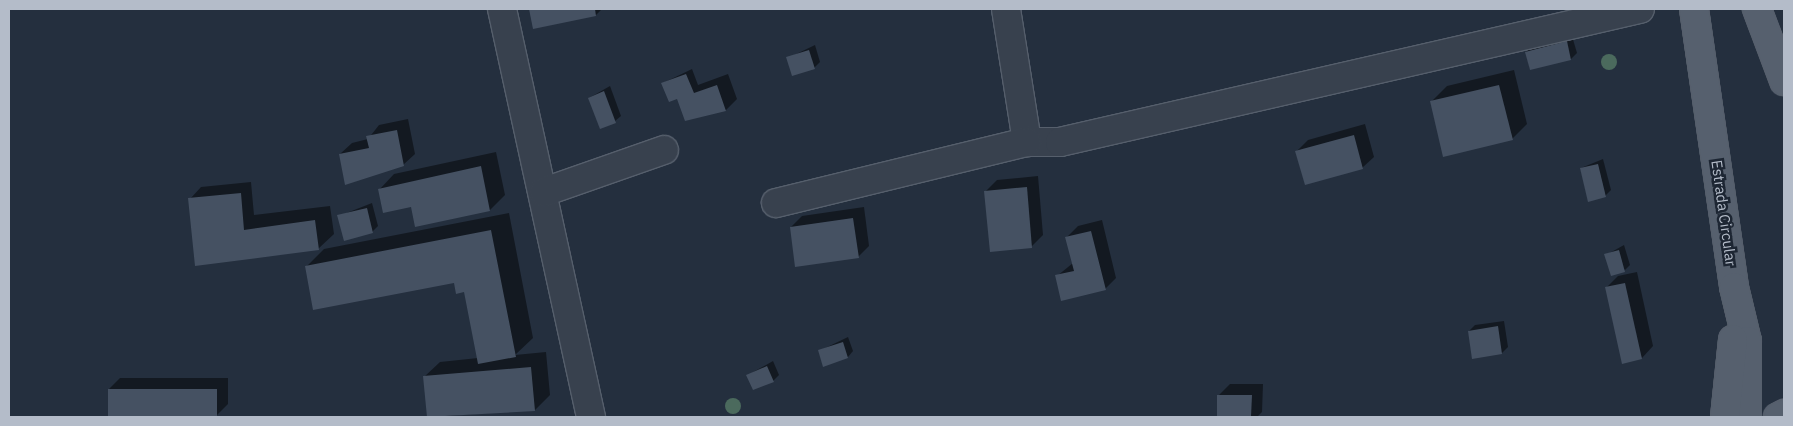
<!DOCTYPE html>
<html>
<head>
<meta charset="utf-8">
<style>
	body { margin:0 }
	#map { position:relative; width:1793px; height:426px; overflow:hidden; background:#242f3e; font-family:"IBM Plex Sans",sans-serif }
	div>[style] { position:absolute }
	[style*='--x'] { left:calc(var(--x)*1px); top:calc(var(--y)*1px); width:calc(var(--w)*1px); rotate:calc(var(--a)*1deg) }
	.shadow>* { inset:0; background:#0007 }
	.building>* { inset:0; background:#455162 }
	.roads { filter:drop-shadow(1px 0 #565f6c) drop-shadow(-1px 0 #565f6c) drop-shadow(0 1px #565f6c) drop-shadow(0 -1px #565f6c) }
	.minor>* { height:28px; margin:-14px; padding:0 14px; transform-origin:14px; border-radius:14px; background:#38414e }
	.major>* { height:28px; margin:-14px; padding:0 14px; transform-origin:14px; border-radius:14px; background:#56606e }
	.trees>* { width:16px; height:16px; margin:-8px; border-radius:50%; background:#4b6a5d }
	span { translate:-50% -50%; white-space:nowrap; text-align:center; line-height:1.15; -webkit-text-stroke:5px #1d2633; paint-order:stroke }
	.street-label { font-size:15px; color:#b4bcc9 }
	.frame { position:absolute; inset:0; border:10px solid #b4bcc9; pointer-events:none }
</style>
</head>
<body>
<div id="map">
	<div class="shadow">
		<div style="clip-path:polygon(530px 9px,602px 9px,596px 15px,534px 28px)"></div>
		<div style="clip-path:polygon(1572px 36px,1577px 53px,1571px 59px,1530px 69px,1526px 52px,1532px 46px)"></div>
		<div style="clip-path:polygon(815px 45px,820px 62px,814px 68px,788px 58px)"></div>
		<div style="clip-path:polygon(692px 69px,698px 85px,728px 74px,737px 99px,726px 110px,679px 99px,663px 83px)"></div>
		<div style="clip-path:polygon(1514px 70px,1527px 124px,1512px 139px,1431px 102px,1447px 86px)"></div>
		<div style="clip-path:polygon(610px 86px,621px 116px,615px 121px,589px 98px)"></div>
		<div style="clip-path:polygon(408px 119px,415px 154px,403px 165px,340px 154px,352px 143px,368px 139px,379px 125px)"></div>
		<div style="clip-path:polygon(1365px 124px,1374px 157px,1362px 168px,1297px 151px,1308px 140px)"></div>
		<div style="clip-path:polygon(496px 152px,505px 195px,490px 210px,412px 206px,379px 190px,394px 174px)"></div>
		<div style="clip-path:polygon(1603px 159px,1611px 190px,1605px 196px,1581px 168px)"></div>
		<div style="clip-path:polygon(1038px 176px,1043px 235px,1032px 246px,985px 192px,997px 180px)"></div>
		<div style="clip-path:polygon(251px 182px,254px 215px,330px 206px,334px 234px,318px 249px,196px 265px,190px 199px,201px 187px)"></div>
		<div style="clip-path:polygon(372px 203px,378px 226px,372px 232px,339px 216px)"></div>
		<div style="clip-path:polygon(864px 207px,869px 246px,858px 257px,791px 227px,802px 216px)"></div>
		<div style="clip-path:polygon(509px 213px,533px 338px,515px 355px,546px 352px,550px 395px,535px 410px,428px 417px,424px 377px,440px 362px,478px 358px,465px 291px,455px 281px,306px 267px,324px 249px)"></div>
		<div style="clip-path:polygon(1102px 220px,1116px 278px,1105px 289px,1057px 276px,1073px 263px,1067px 237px,1078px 226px)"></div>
		<div style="clip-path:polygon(1624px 245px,1630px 265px,1625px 270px,1606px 255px)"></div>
		<div style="clip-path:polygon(1637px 272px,1653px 346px,1642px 358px,1606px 288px,1618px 276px)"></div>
		<div style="clip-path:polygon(1504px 321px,1508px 347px,1502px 353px,1469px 331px,1475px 325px)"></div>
		<div style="clip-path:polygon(848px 337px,853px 351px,848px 357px,819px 351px)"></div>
		<div style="clip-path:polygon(773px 361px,779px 375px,773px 381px,748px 375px)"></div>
		<div style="clip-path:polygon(120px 378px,228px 378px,228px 404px,217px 415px,109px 389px)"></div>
		<div style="clip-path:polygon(1230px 384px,1263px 384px,1262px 412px,1257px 417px,1218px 417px,1219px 395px)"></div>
	</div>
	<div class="building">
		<div style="clip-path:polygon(529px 9px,595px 9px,596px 16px,533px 29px)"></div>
		<div style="clip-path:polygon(1567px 41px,1571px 60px,1530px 70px,1525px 52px)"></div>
		<div style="clip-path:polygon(809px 50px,815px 69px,792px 76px,786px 57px)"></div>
		<div style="clip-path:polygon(686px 74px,694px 93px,717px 85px,726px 111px,685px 121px,677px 99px,669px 102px,661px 83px)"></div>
		<div style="clip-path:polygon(1499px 85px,1513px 140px,1443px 157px,1430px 101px)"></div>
		<div style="clip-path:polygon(604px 91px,616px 123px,600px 129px,588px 98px)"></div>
		<div style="clip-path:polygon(397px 130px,404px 166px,345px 185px,339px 154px,369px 148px,366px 136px)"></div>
		<div style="clip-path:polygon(1354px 135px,1363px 169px,1305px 185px,1295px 151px)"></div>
		<div style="clip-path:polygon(1598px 164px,1606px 197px,1588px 202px,1580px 168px)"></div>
		<div style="clip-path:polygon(481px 166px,490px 211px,415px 227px,411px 207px,383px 213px,378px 189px)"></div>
		<div style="clip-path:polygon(1027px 187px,1032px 248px,990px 252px,984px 191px)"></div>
		<div style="clip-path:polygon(241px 193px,244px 230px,315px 220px,319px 250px,195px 266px,188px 198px)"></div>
		<div style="clip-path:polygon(367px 208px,373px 233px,344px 241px,337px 215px)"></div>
		<div style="clip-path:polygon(853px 218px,859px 258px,795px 267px,790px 227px)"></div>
		<div style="clip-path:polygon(491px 230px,516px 357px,478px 364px,464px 292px,456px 294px,454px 283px,313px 310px,305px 266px)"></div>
		<div style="clip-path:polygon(1091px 231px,1106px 290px,1061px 301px,1055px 275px,1074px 271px,1065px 237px)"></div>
		<div style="clip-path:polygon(1619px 250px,1625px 272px,1611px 276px,1604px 254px)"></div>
		<div style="clip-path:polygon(1625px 283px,1642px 359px,1622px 364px,1605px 287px)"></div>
		<div style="clip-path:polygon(1498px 326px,1502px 354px,1472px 359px,1468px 331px)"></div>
		<div style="clip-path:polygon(843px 342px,848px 358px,823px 367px,818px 350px)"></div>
		<div style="clip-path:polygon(767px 366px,774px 382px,753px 390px,746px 375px)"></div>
		<div style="clip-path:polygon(531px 367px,535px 411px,427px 417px,423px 376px)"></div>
		<div style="clip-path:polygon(108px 389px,217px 389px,217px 417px,108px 417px)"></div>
		<div style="clip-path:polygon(1217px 395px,1252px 395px,1251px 417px,1217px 417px)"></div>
	</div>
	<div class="roads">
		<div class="minor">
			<div style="--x:502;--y:9;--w:418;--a:77.7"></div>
			<div style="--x:1006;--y:9;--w:135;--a:81"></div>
			<div style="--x:1027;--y:142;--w:33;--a:0"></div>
			<div style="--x:1060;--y:142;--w:595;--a:-12.92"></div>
			<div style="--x:544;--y:192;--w:127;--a:-19.3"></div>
			<div style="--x:776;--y:203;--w:258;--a:-13.7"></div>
		</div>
		<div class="major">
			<div style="--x:1694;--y:9;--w:281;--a:81.8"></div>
			<div style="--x:1734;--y:287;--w:56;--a:76.5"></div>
			<div style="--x:1747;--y:341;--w:76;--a:90"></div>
			<div style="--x:1757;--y:9;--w:77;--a:69.4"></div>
			<div style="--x:1725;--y:417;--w:78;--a:-84.1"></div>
			<div style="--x:1778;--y:417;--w:7;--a:-27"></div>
		</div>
	</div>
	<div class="trees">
		<div style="left:1609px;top:62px"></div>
		<div style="left:733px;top:406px"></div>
	</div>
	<div class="street-label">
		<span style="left:1724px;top:213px;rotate:82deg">Estrada Circular</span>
	</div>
	<div class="frame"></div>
</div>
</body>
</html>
